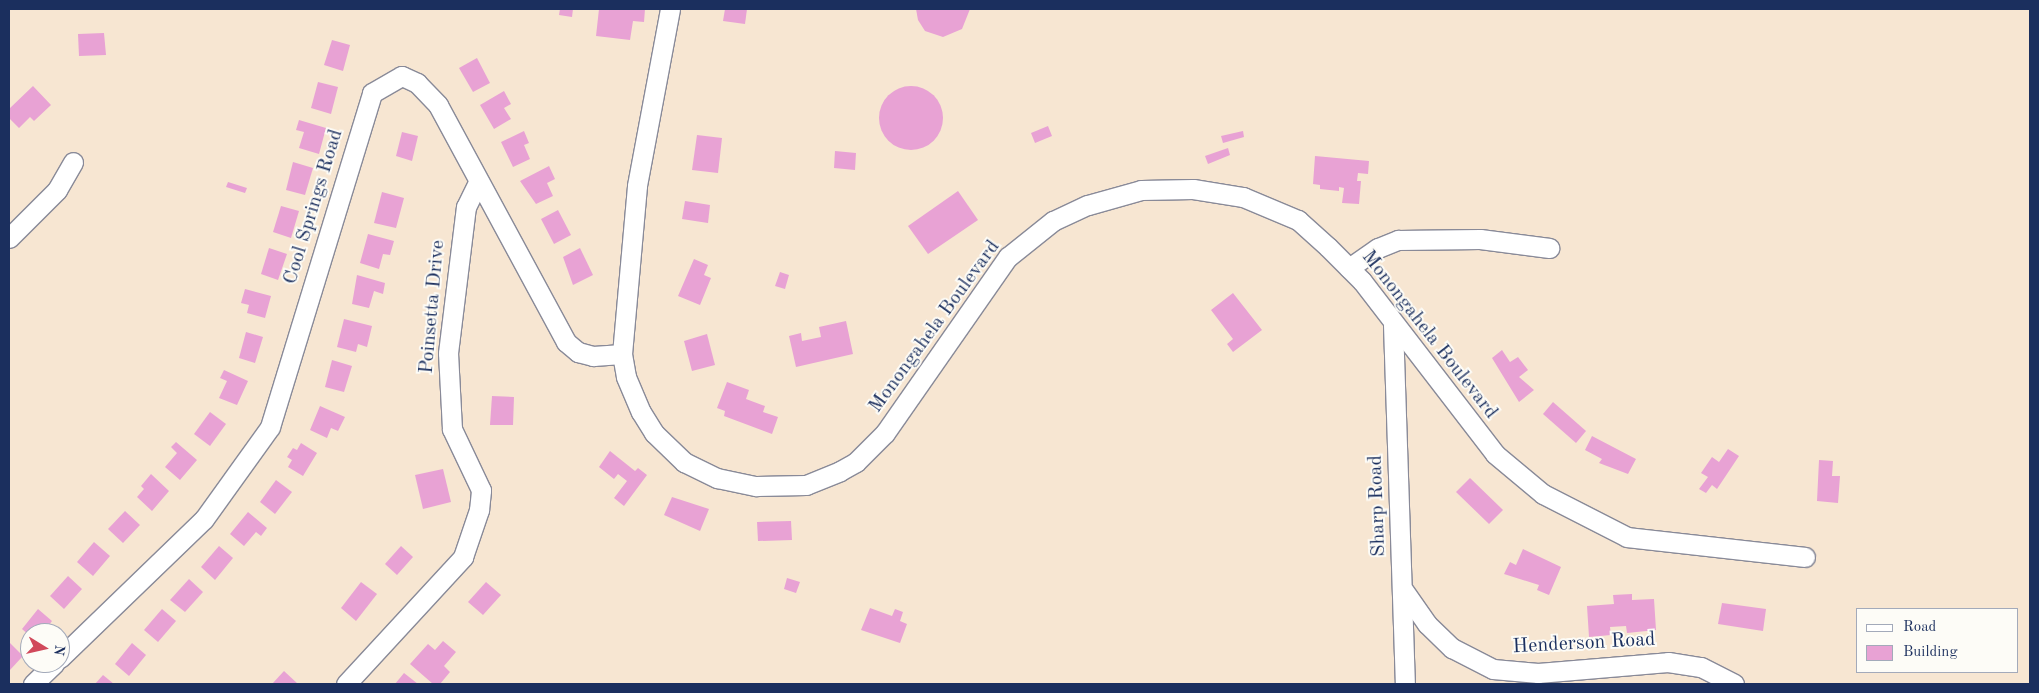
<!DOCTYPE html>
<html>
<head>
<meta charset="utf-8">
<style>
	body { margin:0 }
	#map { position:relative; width:2039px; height:693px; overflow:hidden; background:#f7e6d2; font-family:"Old Standard TT",serif }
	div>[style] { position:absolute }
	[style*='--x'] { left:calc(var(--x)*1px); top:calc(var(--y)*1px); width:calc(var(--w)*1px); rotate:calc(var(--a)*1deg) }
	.building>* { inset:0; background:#e8a2d4 }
	.round { border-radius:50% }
	.roads { filter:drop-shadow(1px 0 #898a98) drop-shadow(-1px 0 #898a98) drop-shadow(0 1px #898a98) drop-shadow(0 -1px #898a98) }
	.minor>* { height:19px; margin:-9.5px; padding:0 9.5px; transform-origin:9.5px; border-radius:9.5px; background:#fff }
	span { translate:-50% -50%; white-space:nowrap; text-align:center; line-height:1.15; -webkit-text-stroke:4px #fdfcf7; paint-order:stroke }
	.street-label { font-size:20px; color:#1b2f5e }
	.frame { position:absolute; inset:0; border:10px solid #1b2f5e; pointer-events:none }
	.legend { position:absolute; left:1856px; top:608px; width:162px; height:65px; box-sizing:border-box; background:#fdfcf7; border:1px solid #a3aaba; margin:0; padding:6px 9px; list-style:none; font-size:15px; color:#1b2f5e }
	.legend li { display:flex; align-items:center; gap:10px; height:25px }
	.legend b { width:25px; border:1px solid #a3aaba }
	.north { position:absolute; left:20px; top:623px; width:50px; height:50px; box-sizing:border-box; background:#fdfcf7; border:1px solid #a3aaba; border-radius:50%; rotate:99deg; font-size:14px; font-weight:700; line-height:20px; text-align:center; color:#1b2f5e }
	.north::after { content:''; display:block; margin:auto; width:18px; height:22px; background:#d1495b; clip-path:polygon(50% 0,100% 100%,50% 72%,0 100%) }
</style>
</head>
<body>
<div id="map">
	<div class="building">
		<div style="clip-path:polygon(560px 9px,573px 9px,572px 17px,559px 15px)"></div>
		<div style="clip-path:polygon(599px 9px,645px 9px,644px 22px,633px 21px,630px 40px,596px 36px)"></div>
		<div style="clip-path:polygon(725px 9px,747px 9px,745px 24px,723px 21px)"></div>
		<div style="clip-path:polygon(916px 9px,970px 9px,962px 29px,943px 37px,925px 31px,918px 20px)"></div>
		<div style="clip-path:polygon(104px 33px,106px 55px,79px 56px,78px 34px)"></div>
		<div style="clip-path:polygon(332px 40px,350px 45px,343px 71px,324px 65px)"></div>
		<div style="clip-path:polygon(477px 58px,490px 83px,473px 92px,459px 68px)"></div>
		<div style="clip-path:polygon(318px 82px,338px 87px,331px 114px,311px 108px)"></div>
		<div class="round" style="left:879px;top:86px;width:64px;height:64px"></div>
		<div style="clip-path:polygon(33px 86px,51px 105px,34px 121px,30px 117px,19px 128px,9px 118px,9px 109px)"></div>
		<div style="clip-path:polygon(504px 91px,511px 104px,504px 108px,511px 119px,494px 129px,480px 105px)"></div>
		<div style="clip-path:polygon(299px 120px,326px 128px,319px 154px,299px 148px,304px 132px,296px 130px)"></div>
		<div style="clip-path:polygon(1048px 126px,1052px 136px,1035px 143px,1031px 133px)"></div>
		<div style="clip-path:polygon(524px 131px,529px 143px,524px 145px,530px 159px,513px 167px,501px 142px)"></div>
		<div style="clip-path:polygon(1243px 131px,1244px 137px,1223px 143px,1221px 136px)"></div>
		<div style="clip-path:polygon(402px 132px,418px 136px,412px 161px,396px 156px)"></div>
		<div style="clip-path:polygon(697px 135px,722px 138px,718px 173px,692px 170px)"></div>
		<div style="clip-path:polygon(1228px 148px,1230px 155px,1208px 164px,1205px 156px)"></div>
		<div style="clip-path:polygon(835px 151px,856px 153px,855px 170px,834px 168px)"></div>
		<div style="clip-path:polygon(1315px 156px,1369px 161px,1368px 174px,1358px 173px,1357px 181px,1361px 181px,1359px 204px,1342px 203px,1344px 188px,1339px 187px,1339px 191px,1320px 189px,1320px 185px,1313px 184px)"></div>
		<div style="clip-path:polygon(293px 162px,313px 168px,305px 195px,286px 190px)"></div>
		<div style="clip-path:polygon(549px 166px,555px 179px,547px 183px,553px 196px,536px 204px,520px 181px)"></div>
		<div style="clip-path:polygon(228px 182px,247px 188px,245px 193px,226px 187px)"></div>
		<div style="clip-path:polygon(958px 191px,978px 220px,928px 254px,908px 226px)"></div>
		<div style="clip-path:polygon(382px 192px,404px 198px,396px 228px,374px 223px)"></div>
		<div style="clip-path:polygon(685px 201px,710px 205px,708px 223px,682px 219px)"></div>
		<div style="clip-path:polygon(281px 206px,299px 211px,291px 238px,273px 232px)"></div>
		<div style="clip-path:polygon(558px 210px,571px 235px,554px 244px,541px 219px)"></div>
		<div style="clip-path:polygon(368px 234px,394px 241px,390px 255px,383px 254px,379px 269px,360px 263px)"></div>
		<div style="clip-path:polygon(269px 248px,287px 254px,278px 280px,261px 274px)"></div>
		<div style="clip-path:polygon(580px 248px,593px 275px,573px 285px,563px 257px)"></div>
		<div style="clip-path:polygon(694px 259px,708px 265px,704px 275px,711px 278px,700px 305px,678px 296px)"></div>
		<div style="clip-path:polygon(780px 272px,789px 275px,785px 289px,775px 286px)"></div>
		<div style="clip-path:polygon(357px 275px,385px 283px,383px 294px,374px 291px,369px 308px,352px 304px)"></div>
		<div style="clip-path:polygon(245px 289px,271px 296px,265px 318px,247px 313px,249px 305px,241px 303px)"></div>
		<div style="clip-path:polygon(1233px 293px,1262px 330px,1233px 352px,1227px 344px,1233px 339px,1211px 310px)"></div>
		<div style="clip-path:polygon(344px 319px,372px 326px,367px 347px,358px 344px,356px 352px,337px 347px)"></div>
		<div style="clip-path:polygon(846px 321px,853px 354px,796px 367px,789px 336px,801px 333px,802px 341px,821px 337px,819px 327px)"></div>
		<div style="clip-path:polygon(246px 332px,263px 337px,255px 363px,239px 358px)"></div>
		<div style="clip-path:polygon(707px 334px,715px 365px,692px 371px,684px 341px)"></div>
		<div style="clip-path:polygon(1502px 350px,1510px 362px,1518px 357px,1528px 370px,1519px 377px,1534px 390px,1519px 402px,1492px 358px)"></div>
		<div style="clip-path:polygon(332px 360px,352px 366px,344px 392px,325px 387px)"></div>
		<div style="clip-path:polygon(224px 370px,248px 381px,237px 405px,219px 398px,227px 381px,220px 378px)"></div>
		<div style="clip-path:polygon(727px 382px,749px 390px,746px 399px,765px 406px,763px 412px,778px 417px,772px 434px,724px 416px,725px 411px,717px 408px)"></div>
		<div style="clip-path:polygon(492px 396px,514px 397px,513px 425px,490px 425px)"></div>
		<div style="clip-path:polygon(1553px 402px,1586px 431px,1576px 443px,1543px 414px)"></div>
		<div style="clip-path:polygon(320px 406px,345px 417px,338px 431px,331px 428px,327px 438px,310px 430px)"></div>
		<div style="clip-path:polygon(210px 412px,226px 424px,210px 446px,194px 434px)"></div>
		<div style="clip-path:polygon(1592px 436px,1636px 459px,1628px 474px,1599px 463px,1602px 459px,1585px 450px)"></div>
		<div style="clip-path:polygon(176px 442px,197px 460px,180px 480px,165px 467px,177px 453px,171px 447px)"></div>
		<div style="clip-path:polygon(301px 443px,317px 453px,303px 476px,288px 467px,292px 460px,287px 457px,293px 448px,297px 450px)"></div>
		<div style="clip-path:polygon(1728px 449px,1739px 456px,1717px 489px,1712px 485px,1706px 493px,1699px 489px,1708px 477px,1701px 473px,1712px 457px,1719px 462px)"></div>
		<div style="clip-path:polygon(610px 451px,635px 471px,638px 468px,647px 475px,624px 506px,614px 498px,627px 481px,618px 474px,614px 479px,599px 467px)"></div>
		<div style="clip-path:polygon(1819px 460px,1833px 461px,1832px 476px,1840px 476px,1838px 503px,1817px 501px)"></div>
		<div style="clip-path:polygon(443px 469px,451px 502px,423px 509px,415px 475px)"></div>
		<div style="clip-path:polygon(151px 474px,169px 491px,152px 511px,137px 497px,144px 489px,141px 486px)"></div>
		<div style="clip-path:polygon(1470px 478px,1503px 510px,1489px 524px,1456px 492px)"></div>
		<div style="clip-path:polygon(276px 480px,292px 492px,275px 514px,260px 502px)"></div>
		<div style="clip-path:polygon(672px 497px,709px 509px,700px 531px,664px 515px)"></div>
		<div style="clip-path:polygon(125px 511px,140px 525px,123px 543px,108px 529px)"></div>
		<div style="clip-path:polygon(248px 512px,267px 528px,261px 536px,256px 532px,244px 546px,230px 534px)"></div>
		<div style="clip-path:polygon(791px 521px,792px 540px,758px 541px,757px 522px)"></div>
		<div style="clip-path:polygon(94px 542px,110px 556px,93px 576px,77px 562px)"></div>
		<div style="clip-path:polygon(219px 546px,233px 558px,215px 580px,201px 567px)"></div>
		<div style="clip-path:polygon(401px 546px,413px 557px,397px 575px,385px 564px)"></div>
		<div style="clip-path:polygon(1523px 549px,1561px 567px,1549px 595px,1537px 590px,1539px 585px,1504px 574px,1510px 562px,1516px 565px)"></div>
		<div style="clip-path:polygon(68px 576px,82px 589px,64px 609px,50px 596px)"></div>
		<div style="clip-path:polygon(787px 578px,800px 582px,796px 593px,784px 589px)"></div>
		<div style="clip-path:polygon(189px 579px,203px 592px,185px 612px,170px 600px)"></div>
		<div style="clip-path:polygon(361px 582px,377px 594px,356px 621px,341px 608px)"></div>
		<div style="clip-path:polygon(486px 582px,501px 595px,483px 615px,468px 602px)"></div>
		<div style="clip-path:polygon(1632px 594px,1632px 600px,1654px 599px,1656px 630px,1627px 633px,1626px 626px,1610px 627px,1611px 635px,1589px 637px,1587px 606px,1614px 604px,1613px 595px)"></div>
		<div style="clip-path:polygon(1722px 603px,1766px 609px,1763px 631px,1718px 624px)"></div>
		<div style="clip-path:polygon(870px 608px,892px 616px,895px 609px,903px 612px,900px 621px,907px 624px,900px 643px,861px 630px)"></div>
		<div style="clip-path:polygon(38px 609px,52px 621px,43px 633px,30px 633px,30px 636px,22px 629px)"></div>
		<div style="clip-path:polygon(162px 609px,176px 621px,158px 642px,144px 630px)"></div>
		<div style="clip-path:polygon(443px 641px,456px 652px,444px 666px,450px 672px,440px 684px,433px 684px,410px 664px,428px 644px,435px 650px)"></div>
		<div style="clip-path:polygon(9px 642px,23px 656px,9px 671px)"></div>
		<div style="clip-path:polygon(132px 643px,146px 655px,129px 676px,115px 664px)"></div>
		<div style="clip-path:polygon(284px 671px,298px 684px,272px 684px)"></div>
		<div style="clip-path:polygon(404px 673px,418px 684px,395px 684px)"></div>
		<div style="clip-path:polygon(103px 675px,114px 684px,95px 684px)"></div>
	</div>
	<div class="roads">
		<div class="minor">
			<div style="--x:670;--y:9;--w:180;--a:100.6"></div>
			<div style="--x:637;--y:186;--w:169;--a:95.1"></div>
			<div style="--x:622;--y:354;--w:23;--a:80"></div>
			<div style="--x:626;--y:377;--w:38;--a:67"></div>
			<div style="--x:641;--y:412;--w:25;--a:58"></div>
			<div style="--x:654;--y:433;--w:42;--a:44"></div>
			<div style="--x:684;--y:462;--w:37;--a:26"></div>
			<div style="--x:717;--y:478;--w:40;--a:12"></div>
			<div style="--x:756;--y:486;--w:50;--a:-1.1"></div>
			<div style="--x:806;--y:485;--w:37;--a:-22"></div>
			<div style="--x:840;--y:471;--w:18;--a:-29"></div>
			<div style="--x:856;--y:462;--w:41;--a:-45"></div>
			<div style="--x:885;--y:433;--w:215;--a:-55.1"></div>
			<div style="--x:1008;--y:257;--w:58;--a:-38.7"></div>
			<div style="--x:1053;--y:221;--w:38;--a:-25"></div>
			<div style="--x:1088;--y:205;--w:55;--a:-15.8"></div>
			<div style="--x:1141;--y:190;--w:52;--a:-1.1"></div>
			<div style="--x:1193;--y:189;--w:51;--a:9.1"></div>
			<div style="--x:1243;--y:197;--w:60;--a:22.7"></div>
			<div style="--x:1298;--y:220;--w:40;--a:42"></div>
			<div style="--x:1328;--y:247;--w:48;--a:45"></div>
			<div style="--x:1362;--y:281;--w:218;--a:52.4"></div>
			<div style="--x:1495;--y:454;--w:62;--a:39.8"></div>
			<div style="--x:1543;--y:494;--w:94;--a:27.1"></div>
			<div style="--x:1627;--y:537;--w:179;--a:6.4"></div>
			<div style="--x:9;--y:238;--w:68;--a:-45"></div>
			<div style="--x:57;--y:190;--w:32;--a:-60"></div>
			<div style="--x:1349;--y:268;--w:35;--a:-35"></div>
			<div style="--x:1378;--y:248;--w:22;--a:-22"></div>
			<div style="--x:1398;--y:240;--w:82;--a:-0.7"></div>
			<div style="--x:1480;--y:239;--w:70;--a:7.4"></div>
			<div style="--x:1393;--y:325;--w:359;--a:88.1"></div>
			<div style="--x:1404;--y:591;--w:40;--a:55.1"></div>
			<div style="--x:1427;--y:624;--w:35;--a:44"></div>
			<div style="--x:1452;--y:648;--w:46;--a:27.1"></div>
			<div style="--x:1493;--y:669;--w:45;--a:5.1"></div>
			<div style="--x:1538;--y:673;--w:130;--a:-4.8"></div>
			<div style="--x:1668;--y:662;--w:33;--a:9"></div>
			<div style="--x:1701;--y:667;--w:37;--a:27"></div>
			<div style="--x:60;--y:658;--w:200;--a:-44"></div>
			<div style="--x:204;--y:519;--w:113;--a:-54.3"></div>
			<div style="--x:270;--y:427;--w:349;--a:-73"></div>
			<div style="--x:372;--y:93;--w:34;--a:-30"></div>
			<div style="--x:402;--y:76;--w:17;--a:25"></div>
			<div style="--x:417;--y:83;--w:30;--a:46"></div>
			<div style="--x:438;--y:105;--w:269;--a:61.6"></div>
			<div style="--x:566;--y:342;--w:16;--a:40"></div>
			<div style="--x:578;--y:352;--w:16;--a:15"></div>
			<div style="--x:593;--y:356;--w:29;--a:-4"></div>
			<div style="--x:33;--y:684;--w:30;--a:-44"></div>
			<div style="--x:346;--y:684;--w:173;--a:-47.3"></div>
			<div style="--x:463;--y:557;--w:50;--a:-71.2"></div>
			<div style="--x:479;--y:510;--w:20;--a:-84"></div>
			<div style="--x:481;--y:490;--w:68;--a:-115.4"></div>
			<div style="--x:452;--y:429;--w:76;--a:-93"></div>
			<div style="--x:448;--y:353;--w:147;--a:-83"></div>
			<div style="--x:466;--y:207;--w:28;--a:-64"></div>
		</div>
	</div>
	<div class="street-label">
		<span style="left:314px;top:207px;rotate:-73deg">Cool Springs Road</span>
		<span style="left:433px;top:307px;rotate:-85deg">Poinsetta Drive</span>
		<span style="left:935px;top:327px;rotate:-54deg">Monongahela Boulevard</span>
		<span style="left:1429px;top:335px;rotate:52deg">Monongahela Boulevard</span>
		<span style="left:1378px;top:506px;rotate:-92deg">Sharp Road</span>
		<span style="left:1584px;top:644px;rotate:-3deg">Henderson Road</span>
	</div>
	<div class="frame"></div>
	<ul class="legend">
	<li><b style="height:6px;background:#fff"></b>Road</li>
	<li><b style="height:14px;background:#e8a2d4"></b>Building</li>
	</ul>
	<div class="north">N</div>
</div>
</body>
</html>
